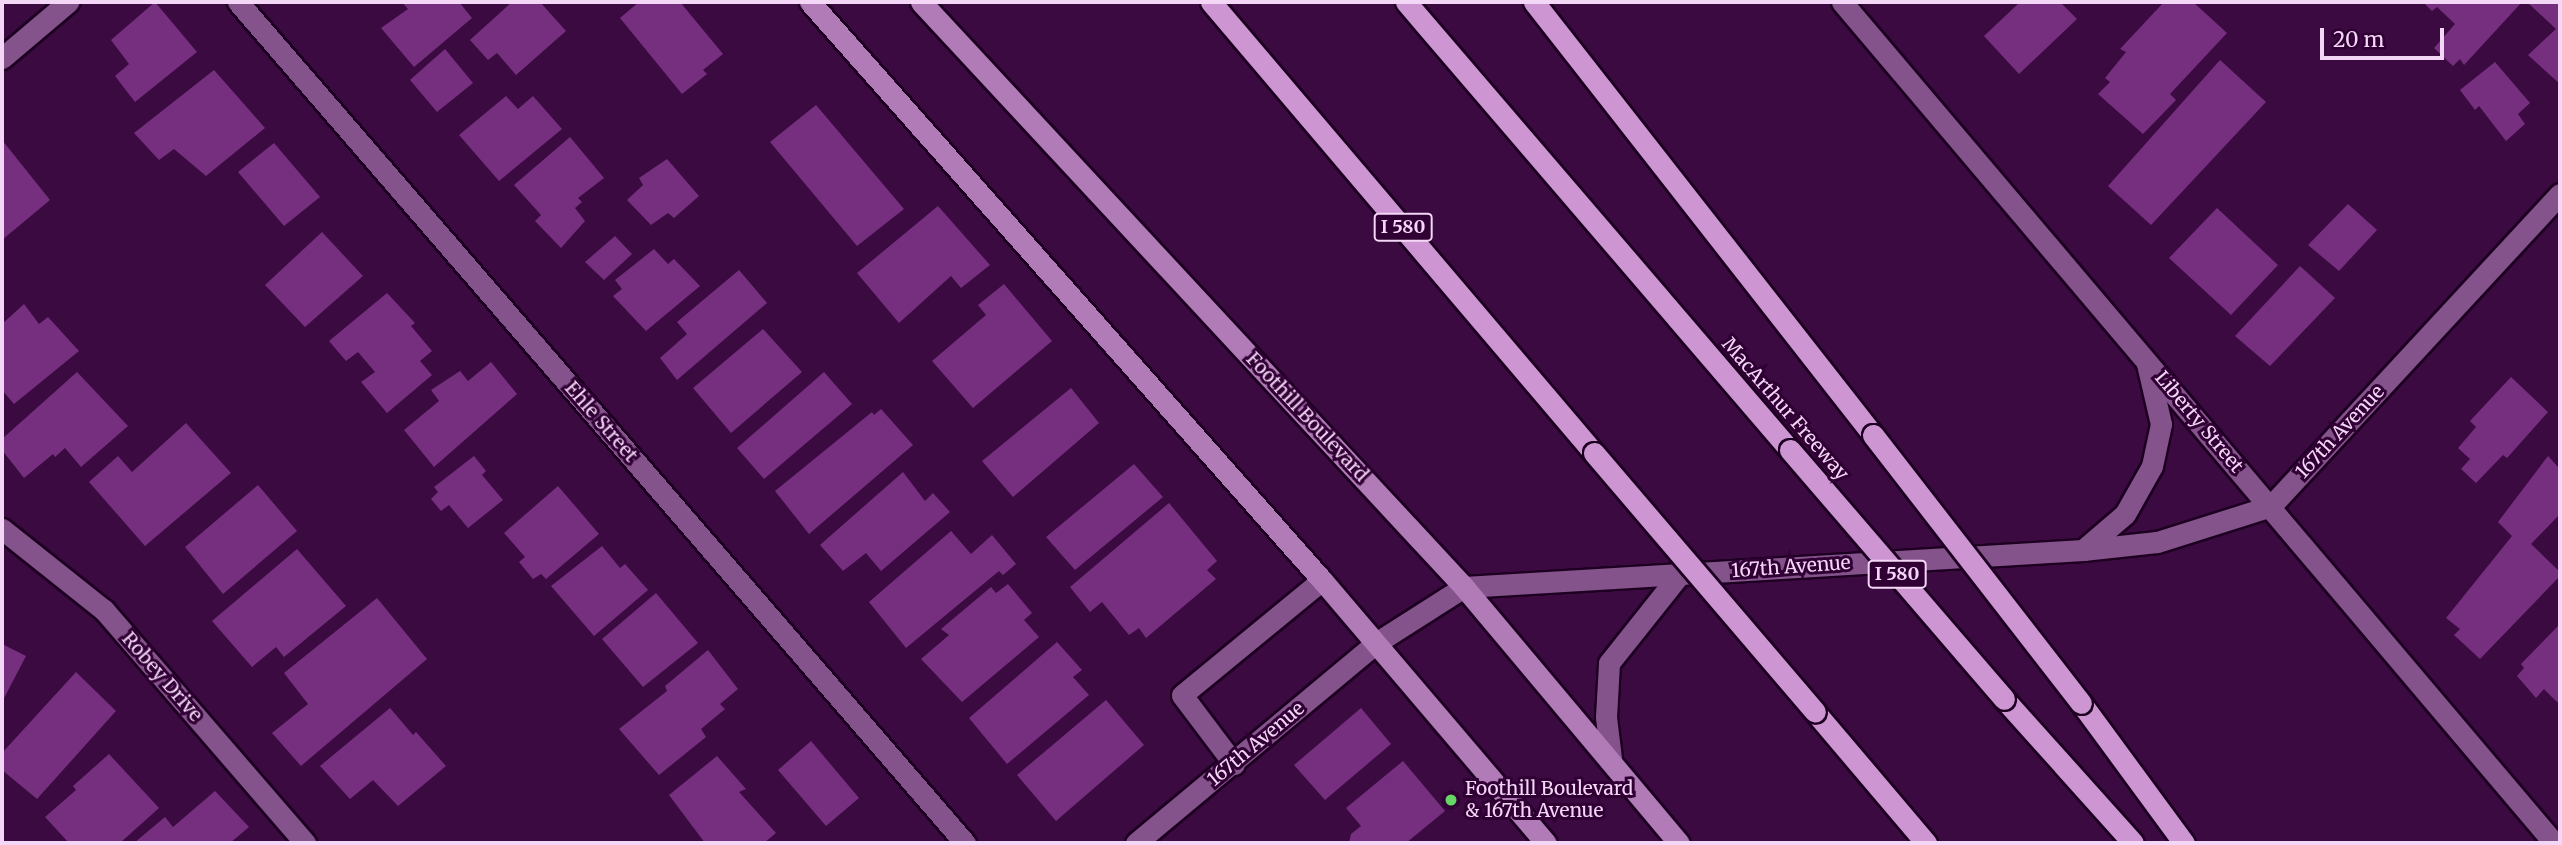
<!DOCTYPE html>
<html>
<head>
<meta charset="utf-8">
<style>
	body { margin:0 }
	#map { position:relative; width:2562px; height:845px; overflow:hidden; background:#3a0a40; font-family:Merriweather,serif }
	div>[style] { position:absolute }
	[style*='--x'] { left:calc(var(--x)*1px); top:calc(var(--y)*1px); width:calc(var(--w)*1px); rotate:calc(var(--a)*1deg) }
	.building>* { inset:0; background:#762f7f }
	.roads { filter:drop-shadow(2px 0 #1d0021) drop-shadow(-2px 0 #1d0021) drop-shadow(0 2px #1d0021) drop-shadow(0 -2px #1d0021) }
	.minor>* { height:21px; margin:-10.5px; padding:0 10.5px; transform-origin:10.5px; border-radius:10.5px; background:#85538b }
	.major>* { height:21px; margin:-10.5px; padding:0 10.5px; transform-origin:10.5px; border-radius:10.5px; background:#b07bb6 }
	.highway>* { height:21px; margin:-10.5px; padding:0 10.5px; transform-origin:10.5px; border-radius:10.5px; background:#cd96d3 }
	.bridges { filter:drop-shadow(2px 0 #1d0021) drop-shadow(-2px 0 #1d0021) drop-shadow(0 2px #1d0021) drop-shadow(0 -2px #1d0021) }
	.highway-bridge>* { height:21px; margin:-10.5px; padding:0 10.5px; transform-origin:10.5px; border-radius:10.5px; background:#cd96d3 }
	.dots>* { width:19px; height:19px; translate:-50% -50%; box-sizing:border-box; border:4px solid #300035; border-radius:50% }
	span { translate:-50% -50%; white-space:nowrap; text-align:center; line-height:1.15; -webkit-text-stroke:6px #300035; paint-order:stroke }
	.shield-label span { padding:2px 5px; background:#300035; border:2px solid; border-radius:5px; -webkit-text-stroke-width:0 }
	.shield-label { font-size:18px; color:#f4d7f6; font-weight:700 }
	.street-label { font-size:19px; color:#f4d7f6 }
	.poi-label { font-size:19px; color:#f4d7f6 }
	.left { translate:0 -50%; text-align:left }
	.frame { position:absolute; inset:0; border:4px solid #f4d7f6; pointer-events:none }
	.scale { position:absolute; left:2320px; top:28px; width:124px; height:32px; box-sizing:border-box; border:4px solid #f4d7f6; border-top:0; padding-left:9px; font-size:21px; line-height:24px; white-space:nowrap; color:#f4d7f6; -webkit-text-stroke:5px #300035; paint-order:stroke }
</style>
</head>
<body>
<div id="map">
	<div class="building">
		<div style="clip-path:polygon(155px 2px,197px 52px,135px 102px,115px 76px,129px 64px,111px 40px)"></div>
		<div style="clip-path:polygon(402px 2px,459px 2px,472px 18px,414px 67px,381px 28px,408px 9px)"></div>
		<div style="clip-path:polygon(512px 2px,540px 2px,566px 31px,516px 75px,497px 53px,488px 60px,470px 40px)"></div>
		<div style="clip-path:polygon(639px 2px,680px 2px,723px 54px,703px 70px,707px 74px,682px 94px,620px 18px)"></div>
		<div style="clip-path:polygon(2020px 2px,2060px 2px,2077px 19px,2019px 74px,1984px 36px)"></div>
		<div style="clip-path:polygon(2164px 2px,2193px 2px,2227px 33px,2170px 94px,2176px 100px,2143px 134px,2098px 94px,2110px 82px,2105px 78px,2126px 52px,2120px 49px)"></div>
		<div style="clip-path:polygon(2423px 2px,2522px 2px,2464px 65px,2460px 59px,2453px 66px,2434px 48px,2455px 24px,2437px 7px,2432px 11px)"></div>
		<div style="clip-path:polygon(2527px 2px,2560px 2px,2560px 84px,2528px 55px,2556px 29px)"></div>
		<div style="clip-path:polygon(445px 49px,473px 83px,437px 112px,410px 80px)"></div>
		<div style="clip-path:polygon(2220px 60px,2266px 102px,2151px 225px,2108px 186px)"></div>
		<div style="clip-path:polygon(2495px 62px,2530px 103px,2518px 114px,2525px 124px,2506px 141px,2479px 106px,2475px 110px,2460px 90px)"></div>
		<div style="clip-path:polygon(214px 70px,265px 128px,206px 176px,174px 149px,159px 160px,134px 133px)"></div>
		<div style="clip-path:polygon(506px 96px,518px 109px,533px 96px,562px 129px,499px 181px,459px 135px)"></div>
		<div style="clip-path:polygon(816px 105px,904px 209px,857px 246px,770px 142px)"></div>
		<div style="clip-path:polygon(570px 137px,604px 178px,578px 198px,582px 202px,575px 208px,585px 221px,561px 248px,535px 221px,541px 215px,514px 185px)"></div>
		<div style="clip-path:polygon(2px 140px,50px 200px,2px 240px)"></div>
		<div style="clip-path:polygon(274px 143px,320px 197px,284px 226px,238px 172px)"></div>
		<div style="clip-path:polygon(667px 159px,699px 196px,674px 218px,668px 213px,651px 225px,627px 200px,643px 185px,639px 178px)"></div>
		<div style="clip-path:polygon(2348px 204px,2377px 230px,2339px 271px,2308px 245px)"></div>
		<div style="clip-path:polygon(938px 206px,990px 265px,961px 288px,951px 276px,899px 323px,857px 273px)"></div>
		<div style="clip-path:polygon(2217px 208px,2278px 265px,2231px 315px,2169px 258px)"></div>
		<div style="clip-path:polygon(322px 232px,363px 276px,305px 327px,265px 285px)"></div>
		<div style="clip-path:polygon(615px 236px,632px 254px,604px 280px,585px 262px)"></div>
		<div style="clip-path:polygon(654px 249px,668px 264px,674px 259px,700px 286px,646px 331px,613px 296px,622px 289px,615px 280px)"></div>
		<div style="clip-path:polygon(2300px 266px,2335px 298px,2270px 366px,2235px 336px)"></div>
		<div style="clip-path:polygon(739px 270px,767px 303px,677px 380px,660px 358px,687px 334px,677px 322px)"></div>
		<div style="clip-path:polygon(1004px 284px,1052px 341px,973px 408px,932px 361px,986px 315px,978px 305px)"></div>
		<div style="clip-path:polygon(387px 293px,415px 323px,411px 326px,432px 351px,420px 361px,432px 375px,387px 413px,361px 382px,375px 372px,358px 352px,346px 361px,329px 341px)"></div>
		<div style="clip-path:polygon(24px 304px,39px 324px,48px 317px,79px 351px,14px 404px,2px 390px,2px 324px)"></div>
		<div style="clip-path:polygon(763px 329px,802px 372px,731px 433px,693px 388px)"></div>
		<div style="clip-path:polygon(491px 362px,517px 394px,434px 467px,404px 430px,439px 401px,431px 390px,460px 371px,468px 381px)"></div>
		<div style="clip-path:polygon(77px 372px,128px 426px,81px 467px,65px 448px,55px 457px,53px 454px,24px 478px,2px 450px,2px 439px)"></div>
		<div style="clip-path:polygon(824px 372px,852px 404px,764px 479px,737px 448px)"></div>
		<div style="clip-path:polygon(2511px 377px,2548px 412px,2507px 458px,2503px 455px,2476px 483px,2461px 469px,2470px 459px,2458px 448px,2476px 427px,2470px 421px)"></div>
		<div style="clip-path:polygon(1071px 388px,1099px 423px,1013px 497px,982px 461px)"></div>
		<div style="clip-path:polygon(881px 409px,913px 445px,809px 534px,775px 491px,872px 412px,874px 415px)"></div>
		<div style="clip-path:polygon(186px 423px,231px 473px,145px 546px,89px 482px,118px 456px,132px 472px)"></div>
		<div style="clip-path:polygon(474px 456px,486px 471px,482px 475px,503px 500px,468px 528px,449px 505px,441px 511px,431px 499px,438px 492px,434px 487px)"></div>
		<div style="clip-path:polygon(2548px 456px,2560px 469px,2560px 514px,2531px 544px,2560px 572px,2560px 576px,2480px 659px,2454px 635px,2460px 629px,2446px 618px,2512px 536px,2498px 522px)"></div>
		<div style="clip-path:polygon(1134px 464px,1163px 497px,1075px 570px,1046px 537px)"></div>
		<div style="clip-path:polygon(903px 472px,925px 501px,933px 493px,950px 512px,881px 571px,866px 553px,843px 571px,820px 545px)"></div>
		<div style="clip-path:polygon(258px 485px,297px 531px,223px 594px,185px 547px)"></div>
		<div style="clip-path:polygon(558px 486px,599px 534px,546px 579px,541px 574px,533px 579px,519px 562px,525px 557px,504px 533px)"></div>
		<div style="clip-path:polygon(1169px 503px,1217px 561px,1207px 570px,1216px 579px,1146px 638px,1139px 628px,1129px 635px,1102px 602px,1090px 612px,1070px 587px)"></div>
		<div style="clip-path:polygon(951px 531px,971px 554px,992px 535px,1016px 564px,1003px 575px,999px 571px,906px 648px,869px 602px)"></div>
		<div style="clip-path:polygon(602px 546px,620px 568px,625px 564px,648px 590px,594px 636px,551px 586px)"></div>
		<div style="clip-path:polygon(297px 549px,346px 606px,284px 657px,276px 647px,252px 667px,212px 621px)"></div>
		<div style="clip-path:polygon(1008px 584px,1032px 613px,1024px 620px,1039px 637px,962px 702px,921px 659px,949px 635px,941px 629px,991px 587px,996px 593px)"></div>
		<div style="clip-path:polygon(656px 593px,698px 643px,643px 687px,602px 639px)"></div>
		<div style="clip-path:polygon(377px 598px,427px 659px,301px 766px,272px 733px,308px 704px,284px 673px)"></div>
		<div style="clip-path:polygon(2560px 624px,2560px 699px,2557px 702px,2544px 689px,2536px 698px,2517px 676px,2524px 668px,2521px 664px)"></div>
		<div style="clip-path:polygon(1057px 642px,1082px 670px,1073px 677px,1089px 695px,1007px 764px,969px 718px)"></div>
		<div style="clip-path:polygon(2px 644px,26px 656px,2px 702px)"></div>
		<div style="clip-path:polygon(708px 650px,738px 689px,720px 704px,725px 709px,701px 729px,706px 737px,659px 775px,619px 729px,667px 691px,665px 686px)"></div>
		<div style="clip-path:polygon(76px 672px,116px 711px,37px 799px,2px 770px,2px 753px)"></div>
		<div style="clip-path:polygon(1106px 700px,1144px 745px,1056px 821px,1017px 775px)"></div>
		<div style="clip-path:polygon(390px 708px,413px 735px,416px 732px,446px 766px,398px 806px,373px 780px,350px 799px,320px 766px)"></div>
		<div style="clip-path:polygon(1361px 708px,1391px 744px,1325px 800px,1294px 765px)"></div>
		<div style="clip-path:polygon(811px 741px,859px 798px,826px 826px,778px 770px)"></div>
		<div style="clip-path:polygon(109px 754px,159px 808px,120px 843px,69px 843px,45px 817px,76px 790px,73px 786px)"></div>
		<div style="clip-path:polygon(717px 756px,746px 789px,739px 792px,776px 833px,764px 843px,705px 843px,669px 795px)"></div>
		<div style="clip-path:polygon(1403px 761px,1445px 811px,1406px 843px,1349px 843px,1351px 834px,1361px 826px,1346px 808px)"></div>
		<div style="clip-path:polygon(215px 791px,249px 827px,230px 843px,134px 843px,165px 817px,173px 827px)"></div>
	</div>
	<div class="roads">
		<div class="minor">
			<div style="--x:238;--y:2;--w:1112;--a:49.16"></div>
			<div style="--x:1842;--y:2;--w:1102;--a:49.75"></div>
			<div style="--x:2;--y:58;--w:87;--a:-40.3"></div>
			<div style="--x:2;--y:529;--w:130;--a:38.5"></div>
			<div style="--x:104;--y:610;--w:308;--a:49.2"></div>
			<div style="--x:2083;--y:550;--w:55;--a:-40.6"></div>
			<div style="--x:2125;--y:514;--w:55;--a:-60.6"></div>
			<div style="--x:2152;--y:466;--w:43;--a:-77.9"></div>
			<div style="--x:2161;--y:424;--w:62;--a:-103.1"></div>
			<div style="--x:1611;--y:758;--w:41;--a:-97"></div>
			<div style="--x:1606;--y:717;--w:54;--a:-86.8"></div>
			<div style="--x:1609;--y:663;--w:112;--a:-51.5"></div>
			<div style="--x:1234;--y:764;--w:86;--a:-127"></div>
			<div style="--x:1182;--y:695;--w:181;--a:-39.4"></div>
			<div style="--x:1136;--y:843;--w:312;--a:-39.8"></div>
			<div style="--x:1376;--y:643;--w:104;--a:-32.5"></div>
			<div style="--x:1464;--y:587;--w:620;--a:-3.42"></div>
			<div style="--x:2083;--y:550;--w:74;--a:-6.2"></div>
			<div style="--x:2157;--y:542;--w:120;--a:-17.5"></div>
			<div style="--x:2271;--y:506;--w:425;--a:-47.2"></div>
		</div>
		<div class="major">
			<div style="--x:810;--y:2;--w:772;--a:48.47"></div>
			<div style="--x:1322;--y:580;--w:345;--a:49.6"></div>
			<div style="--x:921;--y:2;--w:798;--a:47.13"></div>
			<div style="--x:1464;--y:587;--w:334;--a:50"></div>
		</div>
		<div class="highway">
			<div style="--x:1211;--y:2;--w:592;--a:49.66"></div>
			<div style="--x:1406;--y:2;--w:590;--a:49.4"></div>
			<div style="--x:1534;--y:2;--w:550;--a:51.94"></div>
			<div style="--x:2004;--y:699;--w:193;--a:48.1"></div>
			<div style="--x:2081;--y:703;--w:174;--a:53.7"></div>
			<div style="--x:1815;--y:712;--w:172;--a:49.7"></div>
		</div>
	</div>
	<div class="bridges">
		<div class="highway-bridge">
			<div style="--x:1873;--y:435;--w:339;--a:52.2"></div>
			<div style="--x:1790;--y:450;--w:328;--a:49.3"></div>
			<div style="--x:1594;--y:453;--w:340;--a:49.5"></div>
		</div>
	</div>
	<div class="dots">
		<div style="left:1451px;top:800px;background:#67d466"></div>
	</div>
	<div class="shield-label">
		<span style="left:1403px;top:227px">I 580</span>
		<span style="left:1897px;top:574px">I 580</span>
	</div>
	<div class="street-label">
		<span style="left:1785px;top:409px;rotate:49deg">MacArthur Freeway</span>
		<span style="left:1307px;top:417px;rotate:47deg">Foothill Boulevard</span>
		<span style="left:601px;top:422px;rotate:49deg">Ehle Street</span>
		<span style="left:2199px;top:422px;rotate:50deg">Liberty Street</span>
		<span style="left:2340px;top:432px;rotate:-47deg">167th Avenue</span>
		<span style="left:1791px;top:567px;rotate:-4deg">167th Avenue</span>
		<span style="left:162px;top:677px;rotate:49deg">Robey Drive</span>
		<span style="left:1256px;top:744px;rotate:-40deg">167th Avenue</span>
	</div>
	<div class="poi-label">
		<span class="left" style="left:1465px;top:800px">Foothill Boulevard<br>&amp; 167th Avenue</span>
	</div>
	<div class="frame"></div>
	<div class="scale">20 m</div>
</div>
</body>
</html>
